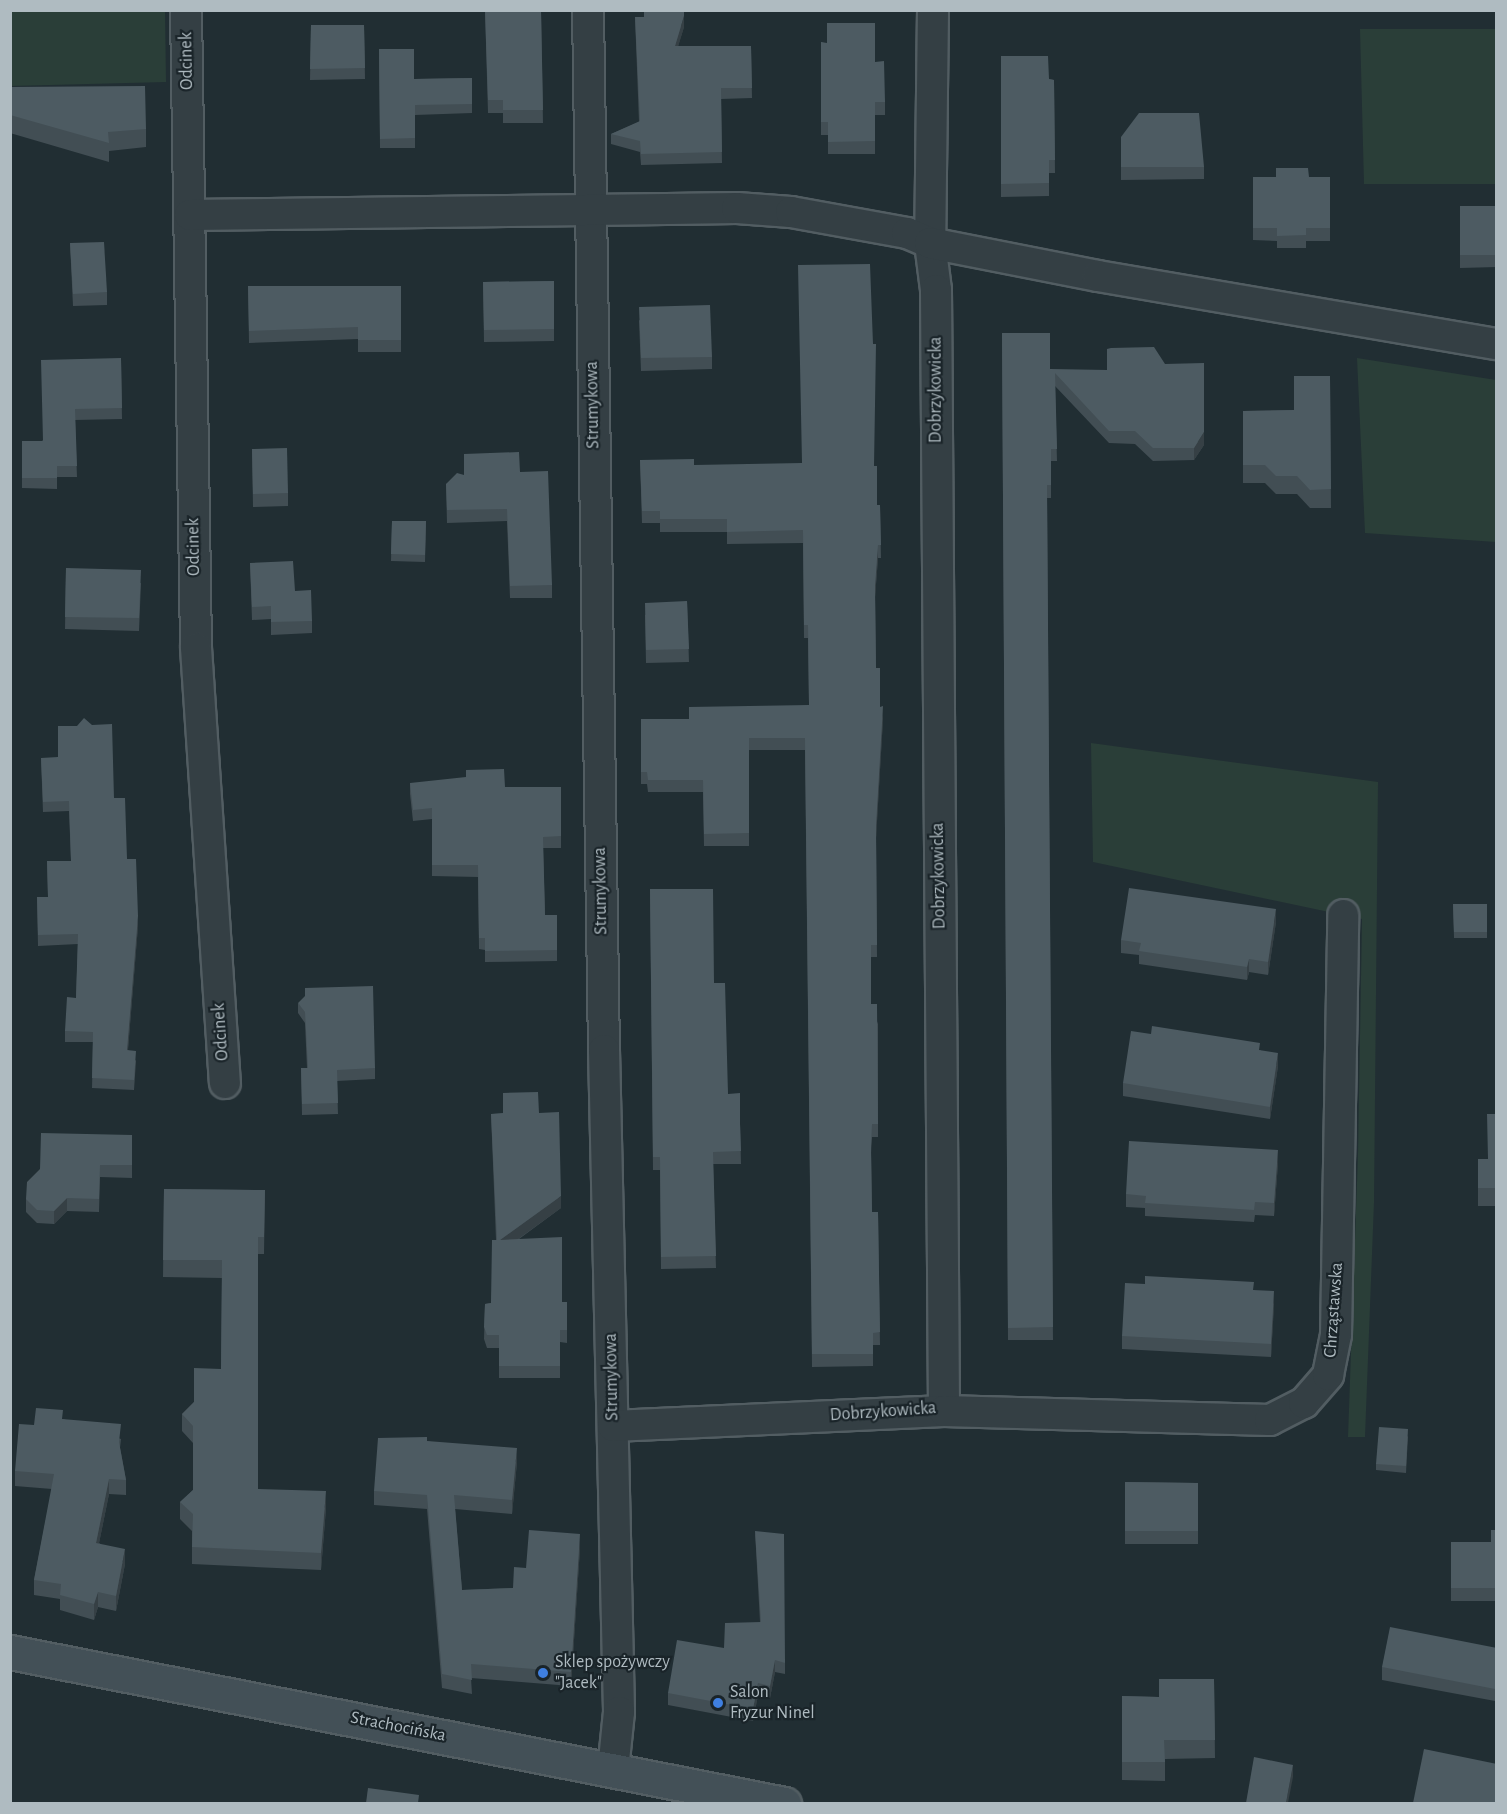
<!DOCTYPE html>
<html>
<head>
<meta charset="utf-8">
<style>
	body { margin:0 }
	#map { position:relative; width:1507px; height:1814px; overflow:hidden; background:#212e33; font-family:"Alegreya Sans",sans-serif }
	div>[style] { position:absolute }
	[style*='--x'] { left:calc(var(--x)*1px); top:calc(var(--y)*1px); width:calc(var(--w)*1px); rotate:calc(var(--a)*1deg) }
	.green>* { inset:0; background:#2a3e38 }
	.roads { filter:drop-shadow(2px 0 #525d62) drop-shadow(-2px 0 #525d62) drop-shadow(0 2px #525d62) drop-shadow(0 -2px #525d62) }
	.street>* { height:30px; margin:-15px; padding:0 15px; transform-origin:15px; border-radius:15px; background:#343f44 }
	.secondary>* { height:33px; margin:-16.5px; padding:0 16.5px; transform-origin:16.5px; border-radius:16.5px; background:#435057 }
	.wall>* { inset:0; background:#424e54 }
	.shaded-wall>* { inset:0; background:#364045 }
	.building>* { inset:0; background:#4d5b62 }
	.dots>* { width:16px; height:16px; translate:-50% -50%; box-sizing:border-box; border:3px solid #1a2429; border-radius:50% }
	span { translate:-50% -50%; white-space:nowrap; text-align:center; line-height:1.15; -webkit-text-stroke:4.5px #1a2429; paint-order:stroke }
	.street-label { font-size:18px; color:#afbbc1 }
	.poi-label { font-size:18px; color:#afbbc1 }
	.left { translate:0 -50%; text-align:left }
	.frame { position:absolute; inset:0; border:12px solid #afbbc1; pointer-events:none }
</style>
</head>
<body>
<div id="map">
	<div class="green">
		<div style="clip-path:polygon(10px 11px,165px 11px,166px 82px,11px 86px)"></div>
		<div style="clip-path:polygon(1360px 29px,1495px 29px,1495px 184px,1364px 184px)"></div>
		<div style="clip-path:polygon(1357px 358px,1496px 380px,1496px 542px,1365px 533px)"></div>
		<div style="clip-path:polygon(1091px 743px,1378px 782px,1374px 1202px,1365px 1437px,1348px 1437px,1358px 1155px,1362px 919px,1093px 862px)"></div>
	</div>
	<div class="roads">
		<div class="street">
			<div style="--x:186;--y:10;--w:638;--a:89.1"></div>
			<div style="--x:196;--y:648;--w:436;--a:86.2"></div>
			<div style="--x:588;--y:10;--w:1040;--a:89.12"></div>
			<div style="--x:604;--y:1050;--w:662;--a:88.7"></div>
			<div style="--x:619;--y:1712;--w:58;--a:95.9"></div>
			<div style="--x:933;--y:10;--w:233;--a:90.7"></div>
			<div style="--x:930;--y:243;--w:47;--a:82.7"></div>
			<div style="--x:936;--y:290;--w:1121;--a:89.59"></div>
			<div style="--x:190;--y:215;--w:547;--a:-0.73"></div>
			<div style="--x:737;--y:208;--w:54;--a:4.2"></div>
			<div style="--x:791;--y:212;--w:118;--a:10.3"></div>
			<div style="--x:907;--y:233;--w:25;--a:23"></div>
			<div style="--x:930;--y:243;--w:171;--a:11.1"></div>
			<div style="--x:1098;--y:276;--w:404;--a:9.7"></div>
			<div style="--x:613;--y:1426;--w:331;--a:-2.6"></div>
			<div style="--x:944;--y:1411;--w:326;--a:1.6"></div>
			<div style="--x:1270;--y:1420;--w:38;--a:-27"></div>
			<div style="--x:1304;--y:1403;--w:37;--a:-49"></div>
			<div style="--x:1328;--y:1375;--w:41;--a:-78.7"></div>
			<div style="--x:1336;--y:1335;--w:420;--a:-89"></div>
		</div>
		<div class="secondary">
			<div style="--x:10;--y:1652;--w:789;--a:11.11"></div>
		</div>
	</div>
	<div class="wall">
		<div style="clip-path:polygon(485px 10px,541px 10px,543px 123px,503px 123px,503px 113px,488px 113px)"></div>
		<div style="clip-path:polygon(635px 17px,684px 27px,678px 46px,751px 46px,752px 98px,721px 99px,722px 163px,641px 165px,640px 152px,611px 144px,611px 134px,639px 122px)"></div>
		<div style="clip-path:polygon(311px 25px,364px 25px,365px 79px,310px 80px)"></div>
		<div style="clip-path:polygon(821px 42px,875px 62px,885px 102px,885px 115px,875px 115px,875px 154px,828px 154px,828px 135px,821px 135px)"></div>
		<div style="clip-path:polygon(379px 49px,414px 79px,472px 78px,472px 113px,415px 115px,415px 148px,380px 148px)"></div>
		<div style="clip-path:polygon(1001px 56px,1049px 79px,1054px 80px,1055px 173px,1049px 173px,1049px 196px,1001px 197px)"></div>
		<div style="clip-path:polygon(10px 87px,146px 129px,146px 147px,109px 151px,109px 162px,10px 133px)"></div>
		<div style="clip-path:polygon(1121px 137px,1204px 167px,1204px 179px,1121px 180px)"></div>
		<div style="clip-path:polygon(1253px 177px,1330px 177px,1330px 241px,1306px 241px,1306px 248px,1277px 248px,1277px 241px,1253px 240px)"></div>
		<div style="clip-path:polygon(1460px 206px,1497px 206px,1497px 267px,1460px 268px)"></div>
		<div style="clip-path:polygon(70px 243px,107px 292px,107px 305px,73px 306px)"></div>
		<div style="clip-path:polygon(554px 281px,554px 341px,484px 342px,483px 282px)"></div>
		<div style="clip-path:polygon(248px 286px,401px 286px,401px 352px,358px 352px,358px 339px,249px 343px)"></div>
		<div style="clip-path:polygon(639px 320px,712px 357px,712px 369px,641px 371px)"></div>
		<div style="clip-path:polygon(1002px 333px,1050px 369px,1204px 445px,1194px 460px,1153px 461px,1135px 444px,1109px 443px,1055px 386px,1057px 461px,1051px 461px,1051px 498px,1047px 498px,1053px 1340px,1008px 1340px)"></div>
		<div style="clip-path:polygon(121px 358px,122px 419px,75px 420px,77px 477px,57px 477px,57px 489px,22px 488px,22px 441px,42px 441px)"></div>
		<div style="clip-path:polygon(1330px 376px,1331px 508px,1310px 508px,1297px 494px,1276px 494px,1265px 483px,1243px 483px,1243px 411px,1294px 410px)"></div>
		<div style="clip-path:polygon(252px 449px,288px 493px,288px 506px,253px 507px)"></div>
		<div style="clip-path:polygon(640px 460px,694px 465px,874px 466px,877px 505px,880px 505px,881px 558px,878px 558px,875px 597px,876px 668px,880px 707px,883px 719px,876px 838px,877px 957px,871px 957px,871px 1004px,878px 1024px,878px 1137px,872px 1137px,871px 1153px,872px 1212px,878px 1212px,880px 1345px,873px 1345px,873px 1366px,812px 1367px,805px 750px,749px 750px,749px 846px,704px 846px,703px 792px,648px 792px,647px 784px,641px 784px,641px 719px,689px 719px,809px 705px,808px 638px,804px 638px,803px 543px,727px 544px,727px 532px,660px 532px,660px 523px,642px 523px)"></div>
		<div style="clip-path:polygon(520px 472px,552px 585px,552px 598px,510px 598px,507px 521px,447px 523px,446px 484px,464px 475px)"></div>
		<div style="clip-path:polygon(392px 521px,426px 521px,425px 562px,391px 561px)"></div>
		<div style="clip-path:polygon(250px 563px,295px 591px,312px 621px,312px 633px,271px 635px,271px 619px,252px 620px)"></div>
		<div style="clip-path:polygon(66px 568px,141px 583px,139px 631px,65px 629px)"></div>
		<div style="clip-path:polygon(687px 601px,689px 662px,646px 663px,645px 615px)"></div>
		<div style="clip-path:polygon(41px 758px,114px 798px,127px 859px,138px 926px,128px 1050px,136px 1061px,134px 1090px,92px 1088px,93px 1042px,65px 1042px,65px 1031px,76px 998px,78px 944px,38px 946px,37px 897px,48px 897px,47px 861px,71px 861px,69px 811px,43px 812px)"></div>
		<div style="clip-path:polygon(410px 783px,505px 787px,561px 787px,561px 848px,543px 848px,545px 915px,557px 915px,557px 961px,485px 962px,485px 950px,479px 949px,478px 877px,432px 876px,432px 819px,413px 821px,410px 794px)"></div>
		<div style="clip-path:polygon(650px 889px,714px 983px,728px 1094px,740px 1123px,741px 1164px,713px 1164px,716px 1268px,661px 1269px,660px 1170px,653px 1170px)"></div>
		<div style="clip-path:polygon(1453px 904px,1487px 904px,1487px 938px,1454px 938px)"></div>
		<div style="clip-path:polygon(1276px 922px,1268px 975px,1249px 972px,1247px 980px,1139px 964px,1139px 955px,1121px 953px,1121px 940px)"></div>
		<div style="clip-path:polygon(298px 1003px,375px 1068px,375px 1079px,337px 1081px,338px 1114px,302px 1115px,301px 1068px,307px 1068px,305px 1023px,298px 1013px)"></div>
		<div style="clip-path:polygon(1260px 1050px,1278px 1066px,1270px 1119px,1123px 1096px,1123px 1083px)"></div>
		<div style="clip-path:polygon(1497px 1091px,1497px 1206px,1478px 1206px,1478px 1159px,1488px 1159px,1495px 1114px)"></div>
		<div style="clip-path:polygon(539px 1113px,561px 1208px,519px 1239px,562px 1302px,567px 1302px,567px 1343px,560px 1342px,560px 1378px,499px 1378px,499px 1348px,487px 1348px,484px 1339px,485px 1304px,491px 1303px,496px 1240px,491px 1114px)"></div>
		<div style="clip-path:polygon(132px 1135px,132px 1178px,100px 1177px,99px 1212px,67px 1211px,54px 1224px,37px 1223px,26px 1212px,26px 1199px)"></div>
		<div style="clip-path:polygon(1278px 1163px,1274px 1216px,1255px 1215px,1254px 1222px,1145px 1216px,1145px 1208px,1126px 1207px,1126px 1194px)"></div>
		<div style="clip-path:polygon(164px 1189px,265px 1190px,264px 1254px,258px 1254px,258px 1489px,326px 1508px,321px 1570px,192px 1564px,192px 1531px,180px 1519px,180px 1502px,193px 1490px,193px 1443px,182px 1431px,182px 1414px,194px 1402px,221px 1369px,222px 1278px,163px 1277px)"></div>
		<div style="clip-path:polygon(1254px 1290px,1274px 1304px,1271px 1357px,1122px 1349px,1122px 1336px)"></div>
		<div style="clip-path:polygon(63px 1419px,121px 1439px,120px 1448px,126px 1480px,126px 1495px,109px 1494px,99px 1543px,125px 1564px,116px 1611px,98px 1607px,94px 1620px,60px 1610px,60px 1599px,34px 1595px,34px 1580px,52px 1489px,15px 1486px,15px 1471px,34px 1425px)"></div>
		<div style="clip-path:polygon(1408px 1436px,1406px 1473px,1376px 1470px,1376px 1464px)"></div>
		<div style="clip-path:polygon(427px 1441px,517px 1462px,512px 1514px,455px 1509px,462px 1590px,513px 1588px,526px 1568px,580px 1548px,571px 1686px,471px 1678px,472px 1694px,442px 1688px,427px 1509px,374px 1505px,374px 1491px)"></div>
		<div style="clip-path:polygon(1125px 1482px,1198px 1483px,1198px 1544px,1125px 1544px)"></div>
		<div style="clip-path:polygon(1497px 1530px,1497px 1601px,1451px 1601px,1451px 1542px,1491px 1542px)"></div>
		<div style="clip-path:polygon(755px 1531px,785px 1663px,785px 1674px,775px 1672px,770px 1698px,758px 1695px,753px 1721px,668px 1705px,668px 1693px,724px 1648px,760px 1622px)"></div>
		<div style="clip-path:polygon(1497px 1648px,1497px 1693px,1495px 1701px,1382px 1680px,1382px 1667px)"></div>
		<div style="clip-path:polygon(1214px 1679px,1215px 1758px,1165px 1759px,1165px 1781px,1122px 1780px,1122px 1696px,1159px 1697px)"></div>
	</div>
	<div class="shaded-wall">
		<div style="clip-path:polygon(684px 16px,684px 27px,675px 57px,675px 46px)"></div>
		<div style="clip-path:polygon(1204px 432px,1204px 445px,1194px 460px,1194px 448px)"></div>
		<div style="clip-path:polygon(878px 545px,878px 558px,875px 598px,875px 586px)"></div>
		<div style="clip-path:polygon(883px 706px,883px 719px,876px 839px,876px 826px)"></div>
		<div style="clip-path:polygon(1276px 909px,1276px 922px,1268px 975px,1268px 962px)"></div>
		<div style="clip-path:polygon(138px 916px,138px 926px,127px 1060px,127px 1050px)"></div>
		<div style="clip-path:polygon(1249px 959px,1249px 972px,1247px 980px,1247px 967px)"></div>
		<div style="clip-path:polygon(1278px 1053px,1278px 1066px,1270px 1119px,1270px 1107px)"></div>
		<div style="clip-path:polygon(1278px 1150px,1278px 1163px,1274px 1216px,1274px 1203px)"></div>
		<div style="clip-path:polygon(561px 1196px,561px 1208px,500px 1252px,500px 1240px)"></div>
		<div style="clip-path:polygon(67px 1198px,67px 1211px,54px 1224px,54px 1211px)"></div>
		<div style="clip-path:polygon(1274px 1291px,1274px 1304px,1271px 1357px,1271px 1344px)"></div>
		<div style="clip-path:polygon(517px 1448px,517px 1462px,512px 1514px,512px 1500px)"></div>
		<div style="clip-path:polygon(109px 1479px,109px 1494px,96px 1558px,96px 1543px)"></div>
		<div style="clip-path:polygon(326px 1491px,326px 1508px,321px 1570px,321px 1553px)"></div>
		<div style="clip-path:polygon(580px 1534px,580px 1548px,571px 1686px,571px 1672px)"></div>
		<div style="clip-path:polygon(125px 1549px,125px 1564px,116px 1611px,116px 1596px)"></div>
		<div style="clip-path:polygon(98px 1592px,98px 1607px,94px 1620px,94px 1604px)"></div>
		<div style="clip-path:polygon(775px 1660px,775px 1672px,770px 1698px,770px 1686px)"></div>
		<div style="clip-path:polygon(1497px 1680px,1497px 1693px,1495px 1701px,1495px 1689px)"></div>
		<div style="clip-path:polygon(758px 1683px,758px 1695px,753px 1721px,753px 1709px)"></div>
		<div style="clip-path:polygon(1293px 1765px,1293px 1777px,1288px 1803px,1286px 1803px)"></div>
	</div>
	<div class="building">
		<div style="clip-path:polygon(485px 10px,541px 10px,543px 110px,503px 110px,503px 100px,488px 100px)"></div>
		<div style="clip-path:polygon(644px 10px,684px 10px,684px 16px,675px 46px,751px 46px,752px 88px,721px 88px,722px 152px,641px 154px,640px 141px,611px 134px,640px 121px,635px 17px,644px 17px)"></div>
		<div style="clip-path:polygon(827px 23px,875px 23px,875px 62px,884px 61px,885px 102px,875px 102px,875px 141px,828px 142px,828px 122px,821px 122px,821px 42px,827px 43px)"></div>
		<div style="clip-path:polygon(311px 25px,364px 25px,365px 68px,310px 69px)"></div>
		<div style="clip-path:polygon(379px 49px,414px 49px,414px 79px,472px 78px,472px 104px,415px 105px,415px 138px,380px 139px)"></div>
		<div style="clip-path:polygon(1001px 56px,1048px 56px,1049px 79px,1054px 80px,1055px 160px,1049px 160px,1049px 183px,1001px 184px)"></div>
		<div style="clip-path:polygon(145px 86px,146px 129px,108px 132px,109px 143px,10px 115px,10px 87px)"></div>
		<div style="clip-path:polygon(1139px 113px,1199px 113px,1204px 167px,1121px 167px,1121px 137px)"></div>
		<div style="clip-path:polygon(1276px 168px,1308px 168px,1309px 177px,1330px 177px,1330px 228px,1306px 228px,1306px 235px,1277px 236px,1277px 228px,1253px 228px,1253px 177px,1276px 177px)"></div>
		<div style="clip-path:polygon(1460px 206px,1497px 206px,1497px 255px,1460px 255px)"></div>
		<div style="clip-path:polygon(104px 242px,107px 292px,73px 294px,70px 243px)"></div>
		<div style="clip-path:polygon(870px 264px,873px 344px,876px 344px,874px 466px,877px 466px,877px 505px,880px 505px,881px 545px,878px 545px,875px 586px,876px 668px,880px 668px,880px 707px,883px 706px,876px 826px,877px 945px,871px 945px,871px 1004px,877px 1004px,878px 1124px,872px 1124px,871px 1146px,872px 1212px,878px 1212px,880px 1332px,873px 1333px,873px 1354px,812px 1354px,805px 738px,749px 738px,749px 833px,704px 834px,703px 780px,648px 780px,647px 772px,641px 772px,641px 719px,689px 719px,689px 707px,809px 705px,808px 625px,804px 625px,803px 530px,727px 532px,727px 519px,660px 519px,660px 511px,642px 511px,640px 460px,694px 459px,694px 465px,802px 463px,798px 265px)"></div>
		<div style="clip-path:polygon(554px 281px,554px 329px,484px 330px,483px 282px)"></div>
		<div style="clip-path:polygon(248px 286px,401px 286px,401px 340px,358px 340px,358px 327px,249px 331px)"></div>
		<div style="clip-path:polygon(710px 305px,712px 357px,641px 358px,639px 307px)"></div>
		<div style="clip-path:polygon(1002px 333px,1050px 333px,1050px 369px,1107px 370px,1107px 349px,1111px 348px,1154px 347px,1165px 364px,1204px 363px,1204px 432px,1194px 448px,1153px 448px,1135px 431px,1109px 431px,1055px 373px,1057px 449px,1051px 449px,1051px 485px,1047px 485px,1053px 1327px,1008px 1328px)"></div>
		<div style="clip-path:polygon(121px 358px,122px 408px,75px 409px,77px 466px,57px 466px,57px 478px,22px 478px,22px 441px,43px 441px,41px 360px)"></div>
		<div style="clip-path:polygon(1294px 376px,1330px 376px,1331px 489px,1310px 490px,1297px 476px,1276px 476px,1265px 465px,1243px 465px,1243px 411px,1294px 410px)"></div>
		<div style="clip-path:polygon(287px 448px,288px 493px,253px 494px,252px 449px)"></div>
		<div style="clip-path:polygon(519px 452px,520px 472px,548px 471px,552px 585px,510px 586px,507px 509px,447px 510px,446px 484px,457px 473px,464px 475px,464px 454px)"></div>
		<div style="clip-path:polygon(392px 521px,426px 521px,425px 555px,391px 554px)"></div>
		<div style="clip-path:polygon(293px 561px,295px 591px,311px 590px,312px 621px,271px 622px,271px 606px,252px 607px,250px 563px)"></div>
		<div style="clip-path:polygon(66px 568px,141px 570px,139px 618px,65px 617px)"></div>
		<div style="clip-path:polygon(687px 601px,689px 649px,646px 650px,645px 603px)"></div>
		<div style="clip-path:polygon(84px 718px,92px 725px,112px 724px,114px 798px,125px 798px,127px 859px,136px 859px,138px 916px,127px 1050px,136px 1051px,134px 1080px,92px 1078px,93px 1032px,65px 1031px,67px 997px,76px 998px,78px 934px,38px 935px,37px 897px,48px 897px,47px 861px,71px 861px,69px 801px,43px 802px,41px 758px,58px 757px,58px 726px,77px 726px)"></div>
		<div style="clip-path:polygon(504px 769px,505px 787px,561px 787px,561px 836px,543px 837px,545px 915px,557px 915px,557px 950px,485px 951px,485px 938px,479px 938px,478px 865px,432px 865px,432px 808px,413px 810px,410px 783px,466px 777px,466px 770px)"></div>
		<div style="clip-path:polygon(1496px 853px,1497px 890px,1495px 890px)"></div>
		<div style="clip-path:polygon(1129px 888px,1276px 909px,1268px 962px,1249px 959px,1247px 967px,1139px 951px,1141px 943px,1121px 940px)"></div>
		<div style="clip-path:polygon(650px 889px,713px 889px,714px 983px,725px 983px,728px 1094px,740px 1093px,740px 1123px,741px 1151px,713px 1152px,716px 1256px,661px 1257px,660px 1157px,653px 1157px)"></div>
		<div style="clip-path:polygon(1453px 904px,1487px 904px,1487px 932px,1454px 932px)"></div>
		<div style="clip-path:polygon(373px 986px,375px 1068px,337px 1070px,338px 1103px,302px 1104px,301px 1068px,308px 1068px,305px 1012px,298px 1003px,305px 996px,305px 988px)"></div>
		<div style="clip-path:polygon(1152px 1026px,1260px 1043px,1259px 1050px,1278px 1053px,1270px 1107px,1123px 1083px,1131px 1031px,1151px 1034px)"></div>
		<div style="clip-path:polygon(1495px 1091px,1497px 1091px,1497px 1188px,1478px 1188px,1478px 1159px,1488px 1159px,1487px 1114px,1495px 1114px)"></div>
		<div style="clip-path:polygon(538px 1092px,539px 1113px,559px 1112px,561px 1196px,500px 1240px,562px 1237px,562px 1302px,567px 1302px,567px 1330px,560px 1330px,560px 1366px,499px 1366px,499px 1335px,487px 1335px,484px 1327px,485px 1304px,491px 1303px,492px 1240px,497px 1240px,491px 1114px,503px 1113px,503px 1093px)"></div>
		<div style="clip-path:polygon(41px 1133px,132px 1135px,132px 1165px,100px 1165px,99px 1199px,67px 1198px,54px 1211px,37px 1210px,26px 1199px,27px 1182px,40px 1169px)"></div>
		<div style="clip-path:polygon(1129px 1141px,1278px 1150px,1274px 1203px,1255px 1202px,1254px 1210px,1145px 1203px,1146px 1196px,1126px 1194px)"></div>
		<div style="clip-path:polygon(164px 1189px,265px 1190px,264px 1237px,258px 1237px,258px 1489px,326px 1491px,321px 1553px,192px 1547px,193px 1514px,180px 1502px,193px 1490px,193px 1426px,182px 1414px,194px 1402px,194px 1368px,221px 1369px,222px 1260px,163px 1260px)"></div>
		<div style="clip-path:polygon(1145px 1276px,1254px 1282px,1253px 1290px,1274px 1291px,1271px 1344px,1122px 1336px,1125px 1283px,1145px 1284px)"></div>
		<div style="clip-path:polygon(36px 1408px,63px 1410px,62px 1419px,121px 1424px,119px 1442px,126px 1480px,109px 1479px,96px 1543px,125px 1549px,116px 1596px,98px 1592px,94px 1604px,60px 1595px,61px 1584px,34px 1580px,54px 1474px,15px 1471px,19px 1424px,34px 1425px)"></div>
		<div style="clip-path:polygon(1379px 1427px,1408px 1429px,1406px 1466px,1376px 1464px)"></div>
		<div style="clip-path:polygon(427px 1437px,427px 1441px,517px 1448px,512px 1500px,454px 1495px,462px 1590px,513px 1588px,514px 1567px,526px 1568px,529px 1530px,580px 1534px,571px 1672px,471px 1664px,472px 1680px,442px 1674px,427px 1495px,374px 1491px,378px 1438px)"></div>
		<div style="clip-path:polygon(1125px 1482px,1198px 1483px,1198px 1531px,1125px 1531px)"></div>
		<div style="clip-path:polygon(1491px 1530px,1497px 1530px,1497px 1588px,1451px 1588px,1451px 1542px,1491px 1542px)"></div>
		<div style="clip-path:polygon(755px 1531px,784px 1534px,785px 1663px,775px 1660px,770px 1686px,758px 1683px,753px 1709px,668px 1693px,677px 1640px,724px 1648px,725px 1623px,761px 1622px)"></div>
		<div style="clip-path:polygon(1390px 1627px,1497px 1648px,1497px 1680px,1495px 1689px,1382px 1667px)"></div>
		<div style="clip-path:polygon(1159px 1679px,1214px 1679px,1215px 1740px,1164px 1740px,1165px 1762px,1122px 1762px,1122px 1696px,1159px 1697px)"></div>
		<div style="clip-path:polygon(1424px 1749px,1497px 1764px,1497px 1803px,1413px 1803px)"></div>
		<div style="clip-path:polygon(1254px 1757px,1293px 1765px,1286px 1803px,1246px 1803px)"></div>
		<div style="clip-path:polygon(368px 1788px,419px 1795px,418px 1803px,366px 1803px)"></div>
	</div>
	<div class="dots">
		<div style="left:543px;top:1673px;background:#3f7fe0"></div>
		<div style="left:718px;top:1703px;background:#3f7fe0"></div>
	</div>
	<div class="street-label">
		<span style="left:187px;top:61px;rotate:-91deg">Odcinek</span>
		<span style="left:936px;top:390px;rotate:-90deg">Dobrzykowicka</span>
		<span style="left:593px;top:405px;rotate:-91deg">Strumykowa</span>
		<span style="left:194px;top:547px;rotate:-91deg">Odcinek</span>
		<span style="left:939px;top:876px;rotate:-91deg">Dobrzykowicka</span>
		<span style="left:601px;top:891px;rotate:-91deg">Strumykowa</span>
		<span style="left:221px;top:1032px;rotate:-94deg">Odcinek</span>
		<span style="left:1334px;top:1310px;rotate:-86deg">Chrząstawska</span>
		<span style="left:612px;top:1377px;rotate:-91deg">Strumykowa</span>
		<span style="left:883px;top:1412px;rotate:-4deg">Dobrzykowicka</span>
		<span style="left:398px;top:1727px;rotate:11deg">Strachocińska</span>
	</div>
	<div class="poi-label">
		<span class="left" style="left:555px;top:1673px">Sklep spożywczy<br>"Jacek"</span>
		<span class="left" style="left:730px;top:1703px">Salon<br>Fryzur Ninel</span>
	</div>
	<div class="frame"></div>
</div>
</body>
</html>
